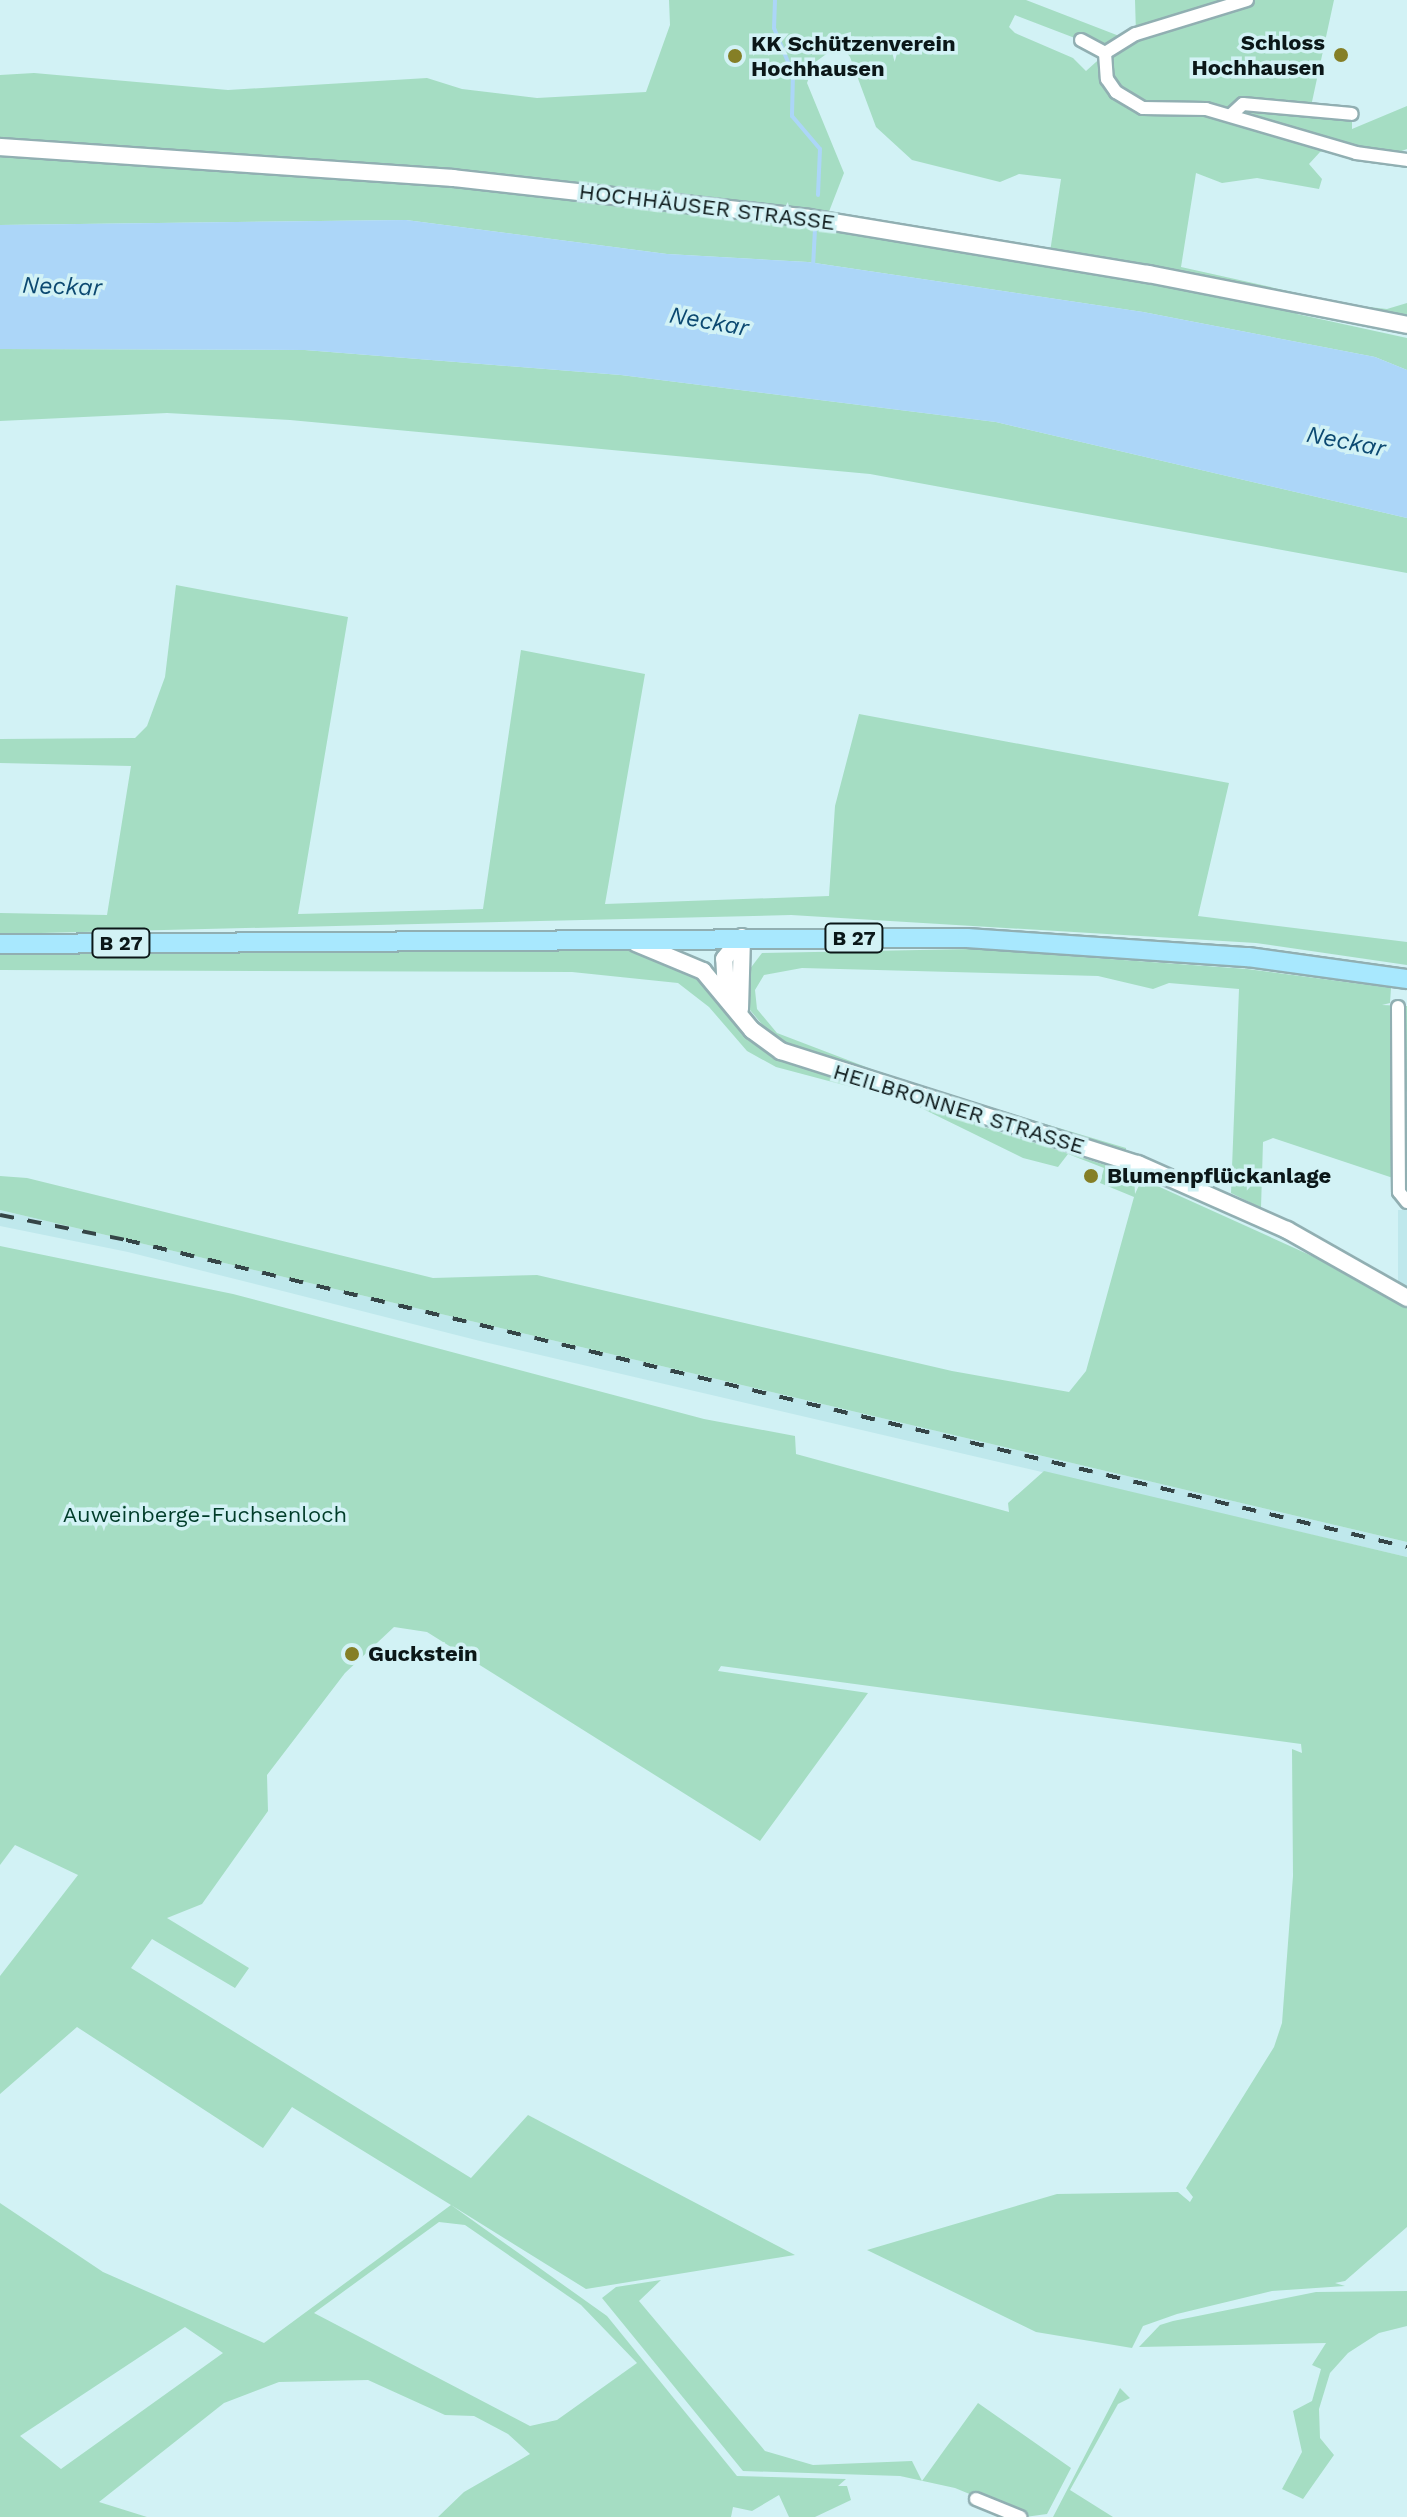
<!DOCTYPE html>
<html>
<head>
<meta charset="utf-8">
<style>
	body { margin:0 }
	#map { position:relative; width:1407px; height:2517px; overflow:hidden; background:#d2f2f5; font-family:"Work Sans",sans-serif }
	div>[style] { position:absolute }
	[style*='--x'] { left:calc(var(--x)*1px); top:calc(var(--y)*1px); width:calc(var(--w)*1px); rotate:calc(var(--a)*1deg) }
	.built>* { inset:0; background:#bfe8ec }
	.green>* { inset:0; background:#a5ddc3 }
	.water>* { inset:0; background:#acd6f8 }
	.stream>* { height:4px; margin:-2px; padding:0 2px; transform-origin:2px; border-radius:2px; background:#acd6f8 }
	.roads { filter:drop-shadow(2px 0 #91afb2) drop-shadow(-2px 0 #91afb2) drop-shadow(0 2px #91afb2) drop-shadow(0 -2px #91afb2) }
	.street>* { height:12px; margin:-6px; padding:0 6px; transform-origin:6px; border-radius:6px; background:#fff }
	.secondary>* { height:16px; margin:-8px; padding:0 8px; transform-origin:8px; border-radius:8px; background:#fff }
	.primary>* { height:18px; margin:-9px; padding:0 9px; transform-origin:9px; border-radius:9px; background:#a8e8fe }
	.rail>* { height:4px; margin-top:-2px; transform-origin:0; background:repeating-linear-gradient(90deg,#354547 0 14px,transparent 0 28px) }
	.dots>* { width:22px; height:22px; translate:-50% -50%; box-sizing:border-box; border:4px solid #d2f2f5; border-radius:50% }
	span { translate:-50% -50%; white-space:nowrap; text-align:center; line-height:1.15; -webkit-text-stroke:7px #d2f2f5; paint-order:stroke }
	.shield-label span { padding:2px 6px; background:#d2f2f5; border:2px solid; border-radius:6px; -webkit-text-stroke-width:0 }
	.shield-label { font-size:20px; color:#0b1718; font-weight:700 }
	.poi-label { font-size:22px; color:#0b1718; font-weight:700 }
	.right { translate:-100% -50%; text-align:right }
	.left { translate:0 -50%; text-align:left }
	.street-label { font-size:22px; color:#0b1718 }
	.park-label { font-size:22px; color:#003c29 }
	.water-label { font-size:24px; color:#0c4971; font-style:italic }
</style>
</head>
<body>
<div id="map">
	<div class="built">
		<div style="clip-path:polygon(1407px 1088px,1407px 1286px,1398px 1284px,1398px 1210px,1405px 1210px)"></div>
		<div style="clip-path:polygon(0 1210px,1407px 1542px,1407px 1557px,484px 1342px,128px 1252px,0 1226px)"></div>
	</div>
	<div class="green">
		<div style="clip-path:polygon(evenodd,669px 0,1026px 0,1127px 39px,1136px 34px,1135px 0,1334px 0,1310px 111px,1352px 114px,1352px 129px,1407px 106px,1407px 149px,1383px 158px,1335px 147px,1320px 152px,1309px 164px,1322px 179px,1319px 189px,1257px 178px,1222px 183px,1196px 173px,1181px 267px,1351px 305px,1387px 309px,1407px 303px,1407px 314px,1392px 317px,1050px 252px,1061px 179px,1019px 174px,1000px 182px,912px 160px,876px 127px,850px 57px,840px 44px,814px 63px,807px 83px,844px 173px,823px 227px,1290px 308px,1297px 314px,1407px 338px,1407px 370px,1375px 357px,1143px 312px,808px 262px,667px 254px,406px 220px,0 225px,0 75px,34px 73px,228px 90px,427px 78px,462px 89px,537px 98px,646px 92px,670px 25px,669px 0,1015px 15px,1080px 40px,1106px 53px,1086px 71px,1073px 58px,1015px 33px,1009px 27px,1015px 15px)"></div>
		<div style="clip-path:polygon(0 349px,305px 350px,621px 375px,996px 422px,1407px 518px,1407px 573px,870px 474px,290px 420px,167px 413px,0 421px)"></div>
		<div style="clip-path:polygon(176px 585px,348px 617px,298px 914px,483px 909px,521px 650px,645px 674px,605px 904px,829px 896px,835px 806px,859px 714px,1229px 783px,1198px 916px,1407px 942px,1407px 965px,1256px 943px,791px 915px,0 934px,0 913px,107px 915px,131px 766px,0 763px,0 739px,135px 738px,147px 726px,165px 677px)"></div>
		<div style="clip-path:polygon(972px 949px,1247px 969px,1391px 988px,1390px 1003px,1382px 1005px,1407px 1006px,1407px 1091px,1397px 1098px,1393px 1178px,1273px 1138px,1263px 1142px,1261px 1208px,1231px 1193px,1239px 989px,1169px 983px,1153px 989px,1098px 976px,802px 968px,764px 975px,755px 990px,757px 1009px,777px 1033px,908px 1083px,1126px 1148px,1126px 1152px,908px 1086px,776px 1041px,750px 1010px,746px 974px,762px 953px)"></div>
		<div style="clip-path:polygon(624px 950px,684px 962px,718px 994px,729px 1017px,753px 1041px,787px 1060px,901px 1095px,904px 1101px,776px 1067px,747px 1051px,709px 1007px,678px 983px,572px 972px,0 970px,0 952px)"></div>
		<div style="clip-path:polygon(917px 1106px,1134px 1174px,1135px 1194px,1142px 1179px,1407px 1299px,1407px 1542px,0 1210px,0 1176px,27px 1178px,433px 1278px,537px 1275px,952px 1371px,1069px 1392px,1086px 1371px,1134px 1197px,1100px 1183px,1104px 1168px,1068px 1154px,1058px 1167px,1023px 1158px)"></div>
		<div style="clip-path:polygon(evenodd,0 1246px,233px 1294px,704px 1419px,795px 1436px,796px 1454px,1009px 1512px,1008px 1503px,1044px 1471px,1407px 1557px,1407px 2227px,1345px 2281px,1335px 2283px,1345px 2286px,1272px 2291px,1177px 2314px,1143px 2326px,1132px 2348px,1036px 2332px,867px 2250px,1057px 2194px,1178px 2192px,1190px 2202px,1193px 2197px,1186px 2188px,1274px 2047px,1282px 2023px,1293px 1876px,1292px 1749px,1302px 1753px,1301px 1744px,721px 1666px,718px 1671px,868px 1693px,760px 1841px,427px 1632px,394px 1627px,345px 1673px,267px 1775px,268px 1811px,202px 1904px,167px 1918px,249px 1968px,235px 1988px,152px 1939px,131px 1968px,471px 2178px,528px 2115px,795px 2255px,586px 2289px,451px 2205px,607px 2316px,737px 2476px,846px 2479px,838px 2486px,847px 2486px,851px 2500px,815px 2517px,789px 2517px,779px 2495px,752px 2511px,733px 2507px,731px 2517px,438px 2517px,464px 2492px,530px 2454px,508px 2434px,474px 2416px,445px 2415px,368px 2380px,279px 2382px,224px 2403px,99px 2502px,147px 2517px,0 2517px,0 2203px,103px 2272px,264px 2343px,451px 2205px,292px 2107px,263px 2148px,77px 2027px,0 2094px,0 1976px,78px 1875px,15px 1845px,0 1865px,0 1246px,439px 2222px,465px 2225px,581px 2305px,637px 2363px,557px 2420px,530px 2426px,314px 2313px,439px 2222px,0 1246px,185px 2327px,223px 2353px,61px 2469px,20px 2436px,185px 2327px)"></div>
		<div style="clip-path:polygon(661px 2280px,639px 2301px,765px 2451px,813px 2465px,912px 2461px,922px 2481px,978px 2403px,1071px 2468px,1047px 2514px,1025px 2517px,955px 2488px,900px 2476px,743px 2471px,602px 2298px,616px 2287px)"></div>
		<div style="clip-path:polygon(1407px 2291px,1407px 2326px,1379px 2333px,1348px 2353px,1330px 2373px,1319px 2409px,1320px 2438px,1334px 2455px,1303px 2499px,1282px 2489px,1302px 2452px,1293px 2411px,1312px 2401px,1321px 2369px,1312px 2365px,1326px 2343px,1139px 2347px,1160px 2325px,1173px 2321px,1316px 2292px)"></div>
		<div style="clip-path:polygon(1120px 2388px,1130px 2398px,1118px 2404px,1070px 2490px,1113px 2517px,1053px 2517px)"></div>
	</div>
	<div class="water">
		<div style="clip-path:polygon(406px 220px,667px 254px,808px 262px,1143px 312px,1375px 357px,1407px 370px,1407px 518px,996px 422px,621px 375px,305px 350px,0 349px,0 225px)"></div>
	</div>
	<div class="stream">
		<div style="--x:775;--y:0;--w:28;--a:92"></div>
		<div style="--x:774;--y:28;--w:50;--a:67.6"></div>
		<div style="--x:793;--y:74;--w:42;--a:91.4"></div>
		<div style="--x:792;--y:116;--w:43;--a:49.7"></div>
		<div style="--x:820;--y:149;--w:46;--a:92.5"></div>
		<div style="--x:813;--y:267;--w:37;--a:-87"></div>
	</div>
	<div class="roads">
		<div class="street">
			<div style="--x:1081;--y:40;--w:27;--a:28"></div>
			<div style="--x:1105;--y:53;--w:26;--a:86"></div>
			<div style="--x:1107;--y:79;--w:16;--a:55"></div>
			<div style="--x:1116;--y:92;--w:31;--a:31"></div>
			<div style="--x:1143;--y:108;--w:63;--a:0.9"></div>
			<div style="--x:1206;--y:109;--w:156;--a:16.3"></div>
			<div style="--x:1356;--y:153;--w:51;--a:7.8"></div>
			<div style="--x:1105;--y:53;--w:36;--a:-32"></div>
			<div style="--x:1136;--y:34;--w:116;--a:-17"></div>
			<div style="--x:1231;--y:115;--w:16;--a:-43"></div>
			<div style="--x:1243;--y:104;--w:109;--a:5.2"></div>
			<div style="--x:1398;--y:1007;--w:185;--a:89.7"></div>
			<div style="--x:1399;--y:1192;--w:13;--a:51"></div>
			<div style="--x:976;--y:2499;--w:48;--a:22.2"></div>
		</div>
		<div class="secondary">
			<div style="--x:0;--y:147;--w:454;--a:3.9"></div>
			<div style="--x:453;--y:178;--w:358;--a:6.4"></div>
			<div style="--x:809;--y:218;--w:344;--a:9.4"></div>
			<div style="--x:1148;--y:274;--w:264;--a:11.1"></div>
			<div style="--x:636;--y:943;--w:73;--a:22.7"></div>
			<div style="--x:703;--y:971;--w:77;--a:50.3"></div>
			<div style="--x:752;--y:1030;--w:36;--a:36"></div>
			<div style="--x:781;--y:1051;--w:374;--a:17.6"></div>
			<div style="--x:1138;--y:1164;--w:163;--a:23.9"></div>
			<div style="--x:1287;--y:1230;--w:138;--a:29.5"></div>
			<div style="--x:726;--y:992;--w:33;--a:-93"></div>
			<div style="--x:724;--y:959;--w:28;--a:-51"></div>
			<div style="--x:740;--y:1009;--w:72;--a:-88.4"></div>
		</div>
		<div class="primary">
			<div style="--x:0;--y:944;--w:967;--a:-0.36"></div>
			<div style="--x:967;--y:938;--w:282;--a:3.9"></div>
			<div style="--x:1248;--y:957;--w:161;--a:7.9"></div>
		</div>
	</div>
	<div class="rail">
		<div style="--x:0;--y:1215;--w:128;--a:11.2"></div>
		<div style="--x:126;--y:1240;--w:1317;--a:13.48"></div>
	</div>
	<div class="dots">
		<div style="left:1341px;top:55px;background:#857f26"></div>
		<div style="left:735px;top:56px;background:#857f26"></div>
		<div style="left:1091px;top:1176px;background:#857f26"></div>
		<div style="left:352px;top:1654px;background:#857f26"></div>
	</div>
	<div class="shield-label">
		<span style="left:854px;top:938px">B 27</span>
		<span style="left:121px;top:943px">B 27</span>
	</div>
	<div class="poi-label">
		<span class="right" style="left:1325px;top:55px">Schloss<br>Hochhausen</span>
		<span class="left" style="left:751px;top:56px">KK Schützenverein<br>Hochhausen</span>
		<span class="left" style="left:1107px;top:1176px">Blumenpflückanlage</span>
		<span class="left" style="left:368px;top:1654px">Guckstein</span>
	</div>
	<div class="street-label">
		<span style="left:707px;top:207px;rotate:7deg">HOCHHÄUSER STRASSE</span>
		<span style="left:959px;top:1109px;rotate:17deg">HEILBRONNER STRASSE</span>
	</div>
	<div class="park-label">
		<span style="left:205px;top:1515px">Auweinberge-Fuchsenloch</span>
	</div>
	<div class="water-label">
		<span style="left:62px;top:287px;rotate:2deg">Neckar</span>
		<span style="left:709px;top:322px;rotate:10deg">Neckar</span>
		<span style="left:1346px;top:442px;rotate:11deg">Neckar</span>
	</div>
</div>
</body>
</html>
